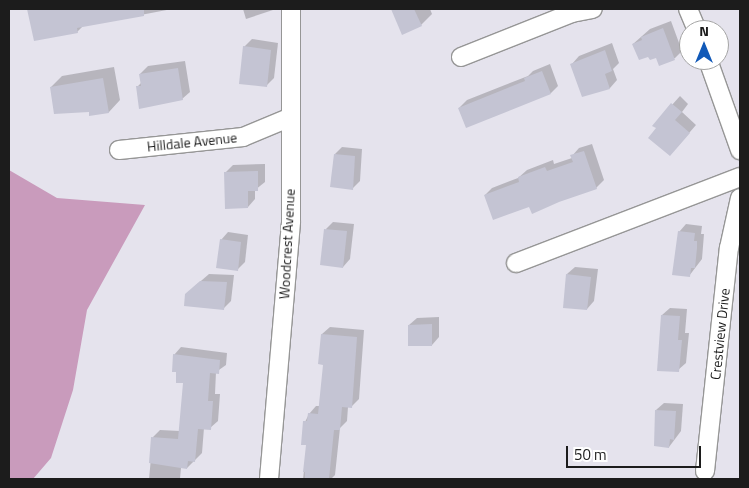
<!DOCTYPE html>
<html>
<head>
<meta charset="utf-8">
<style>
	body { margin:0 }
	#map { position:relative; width:749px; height:488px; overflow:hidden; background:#e5e3ed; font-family:"Titillium Web",sans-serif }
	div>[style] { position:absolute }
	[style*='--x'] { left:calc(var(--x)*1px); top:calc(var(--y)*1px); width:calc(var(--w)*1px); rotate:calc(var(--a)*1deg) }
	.forest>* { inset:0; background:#c99bbc }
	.shadow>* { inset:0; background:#0003 }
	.building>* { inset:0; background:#c4c4d3 }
	.roads { filter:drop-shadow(1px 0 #969696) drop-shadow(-1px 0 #969696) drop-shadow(0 1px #969696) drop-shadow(0 -1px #969696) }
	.minor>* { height:18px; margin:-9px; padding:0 9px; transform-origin:9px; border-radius:9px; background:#fff }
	span { translate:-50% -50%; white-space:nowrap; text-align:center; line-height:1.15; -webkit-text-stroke:4px #fff; paint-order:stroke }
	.street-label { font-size:14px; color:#1c1c1c }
	.frame { position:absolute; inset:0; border:10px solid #1c1c1c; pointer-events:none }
	.north { position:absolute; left:679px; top:20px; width:50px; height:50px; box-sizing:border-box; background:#fff; border:1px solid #a4a4a4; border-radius:50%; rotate:0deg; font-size:14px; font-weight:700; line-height:20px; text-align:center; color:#1c1c1c }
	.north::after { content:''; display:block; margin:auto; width:18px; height:22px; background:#1159b8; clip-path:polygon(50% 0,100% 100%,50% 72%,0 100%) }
	.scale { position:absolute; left:566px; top:446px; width:135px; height:22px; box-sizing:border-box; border:2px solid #1c1c1c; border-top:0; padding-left:6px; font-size:15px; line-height:18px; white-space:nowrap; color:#1c1c1c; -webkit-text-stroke:4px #fff; paint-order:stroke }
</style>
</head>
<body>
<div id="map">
	<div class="forest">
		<div style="clip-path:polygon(9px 170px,57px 198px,145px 205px,87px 310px,73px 390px,51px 458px,33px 479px,9px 479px)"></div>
	</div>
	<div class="shadow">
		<div style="clip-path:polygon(28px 9px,172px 9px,83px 26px,77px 32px,35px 40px)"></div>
		<div style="clip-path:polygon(243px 9px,276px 9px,246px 19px)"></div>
		<div style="clip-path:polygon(392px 9px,430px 9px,432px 14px,421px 25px,403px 33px)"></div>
		<div style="clip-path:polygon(671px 21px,682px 51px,675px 58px,660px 64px,657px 56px,633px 44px,650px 29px)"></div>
		<div style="clip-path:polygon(252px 39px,278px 43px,274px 78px,266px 86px,244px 47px)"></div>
		<div style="clip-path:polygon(612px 43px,619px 63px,613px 69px,617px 80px,610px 88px,583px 95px,572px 64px,579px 56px)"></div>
		<div style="clip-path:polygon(185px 61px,190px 92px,182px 99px,137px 87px,142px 82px,140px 74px,148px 66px)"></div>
		<div style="clip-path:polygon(550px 64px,558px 86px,551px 93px,459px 108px,467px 100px,528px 76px,533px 71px)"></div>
		<div style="clip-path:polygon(114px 67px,120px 100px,109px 112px,90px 115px,90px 111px,51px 87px,62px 76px)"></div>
		<div style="clip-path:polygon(680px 96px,688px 104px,682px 112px,696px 125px,677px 147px,659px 127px,654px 125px)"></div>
		<div style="clip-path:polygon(592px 144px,604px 180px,596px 188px,530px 205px,485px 195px,492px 188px,518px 178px,527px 170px,553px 160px,554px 164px,572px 158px,572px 156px,579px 148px)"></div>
		<div style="clip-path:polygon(342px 147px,362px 149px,360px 181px,353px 188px,335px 154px)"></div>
		<div style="clip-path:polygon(265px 164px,265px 182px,255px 190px,255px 199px,248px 207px,225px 173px,233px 165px)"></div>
		<div style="clip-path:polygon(333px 222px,354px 224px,350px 259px,343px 267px,326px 229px)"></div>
		<div style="clip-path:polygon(686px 224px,702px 226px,701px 234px,704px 234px,702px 259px,689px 276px,679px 232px)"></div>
		<div style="clip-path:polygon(228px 232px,248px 235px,245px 262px,237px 270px,221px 240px)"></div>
		<div style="clip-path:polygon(575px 267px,598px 269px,594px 301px,587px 309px,567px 274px)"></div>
		<div style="clip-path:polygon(209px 274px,234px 275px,231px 301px,223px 309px,194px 287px)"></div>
		<div style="clip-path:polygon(670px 308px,687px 309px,685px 333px,689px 333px,686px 363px,678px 370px,662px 315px)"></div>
		<div style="clip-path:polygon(439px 317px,439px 337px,432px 345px,409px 325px,417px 318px)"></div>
		<div style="clip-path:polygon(330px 327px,364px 330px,359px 399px,351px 407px,348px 407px,347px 421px,340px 428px,335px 475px,331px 479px,303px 479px,307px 444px,305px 422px,309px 414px,316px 406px,320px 406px,324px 364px,322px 334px)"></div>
		<div style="clip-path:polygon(181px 347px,227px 353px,226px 365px,216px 372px,215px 394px,220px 394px,218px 421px,210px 428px,204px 428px,202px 453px,187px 468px,181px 468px,180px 479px,149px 479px,153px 437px,160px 430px,180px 431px,184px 382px,178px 371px,174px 355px)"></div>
		<div style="clip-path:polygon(664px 403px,683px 404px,681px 431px,669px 447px,656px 410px)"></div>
	</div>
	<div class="building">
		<div style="clip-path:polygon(27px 9px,144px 9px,144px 16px,77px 28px,78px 33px,34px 41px)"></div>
		<div style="clip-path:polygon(391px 9px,414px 9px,422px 26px,402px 35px)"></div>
		<div style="clip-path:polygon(663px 28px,675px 60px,659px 66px,656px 58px,650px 60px,648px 57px,639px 60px,632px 44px,642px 40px,641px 37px)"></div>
		<div style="clip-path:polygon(243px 46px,271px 50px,267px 87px,239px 84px)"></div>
		<div style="clip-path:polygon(605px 50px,612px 71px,605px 74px,610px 89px,582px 97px,570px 64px)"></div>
		<div style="clip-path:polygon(178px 68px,183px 100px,139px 109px,136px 86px,141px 86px,139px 74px)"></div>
		<div style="clip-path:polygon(542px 71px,551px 94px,466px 128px,458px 108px,525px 81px,524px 78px)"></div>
		<div style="clip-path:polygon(103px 78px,109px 113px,89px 116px,89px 112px,54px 114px,50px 87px)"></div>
		<div style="clip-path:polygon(671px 103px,682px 112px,675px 120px,690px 133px,670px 156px,648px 138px,656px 128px,652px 126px)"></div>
		<div style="clip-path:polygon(584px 151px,597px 189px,559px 202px,532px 214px,529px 207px,493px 220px,484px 195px,519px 182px,518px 177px,545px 167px,547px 171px,573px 162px,570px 155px)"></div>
		<div style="clip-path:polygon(334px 154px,355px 156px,353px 190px,330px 187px)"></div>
		<div style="clip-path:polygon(258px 171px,258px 191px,248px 191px,248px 208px,225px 209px,224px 172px)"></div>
		<div style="clip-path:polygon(324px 229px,347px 231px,343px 268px,320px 265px)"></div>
		<div style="clip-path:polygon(678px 231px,695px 233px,694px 241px,697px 241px,697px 248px,695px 268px,691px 268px,690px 277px,672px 275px)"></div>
		<div style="clip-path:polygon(220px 239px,241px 242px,238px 271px,216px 268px)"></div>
		<div style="clip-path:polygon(566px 274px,591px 277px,587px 310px,563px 308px)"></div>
		<div style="clip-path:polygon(200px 281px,227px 282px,224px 310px,184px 306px,185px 294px)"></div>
		<div style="clip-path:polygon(661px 315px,680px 316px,678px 340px,682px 340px,679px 372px,657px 371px)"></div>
		<div style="clip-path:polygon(432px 324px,432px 346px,408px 346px,408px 325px)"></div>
		<div style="clip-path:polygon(321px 334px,357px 337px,352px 408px,342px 407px,340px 430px,334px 430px,329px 479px,305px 479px,305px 472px,303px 472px,306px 445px,301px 445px,303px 421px,307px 421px,308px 413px,318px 414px,323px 365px,318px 364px)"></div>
		<div style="clip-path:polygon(173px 354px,220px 360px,219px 374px,210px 373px,208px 401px,213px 401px,211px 430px,198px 429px,195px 462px,188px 461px,187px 469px,149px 463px,151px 437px,178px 439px,183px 383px,176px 383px,176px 372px,172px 372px)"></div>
		<div style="clip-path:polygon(655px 410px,676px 411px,674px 440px,670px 439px,669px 448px,654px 446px)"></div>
	</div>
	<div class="roads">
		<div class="minor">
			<div style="--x:688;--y:9;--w:23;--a:67"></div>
			<div style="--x:461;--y:57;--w:119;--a:-21.6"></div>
			<div style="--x:572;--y:13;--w:21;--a:-11"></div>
			<div style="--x:708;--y:60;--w:96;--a:70.4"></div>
			<div style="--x:119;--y:150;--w:125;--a:-6"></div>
			<div style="--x:243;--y:137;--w:52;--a:-22.6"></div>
			<div style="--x:516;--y:263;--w:240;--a:-21"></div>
			<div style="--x:705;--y:471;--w:224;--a:-83.9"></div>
			<div style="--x:729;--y:248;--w:51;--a:-77.6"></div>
			<div style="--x:269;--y:479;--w:259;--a:-85.1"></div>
			<div style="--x:291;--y:221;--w:212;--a:-90"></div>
		</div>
	</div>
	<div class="street-label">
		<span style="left:192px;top:142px;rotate:-6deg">Hilldale Avenue</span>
		<span style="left:287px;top:244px;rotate:-87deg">Woodcrest Avenue</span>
		<span style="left:720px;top:334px;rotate:-84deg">Crestview Drive</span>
	</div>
	<div class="frame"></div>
	<div class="north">N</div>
	<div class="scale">50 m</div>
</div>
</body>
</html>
